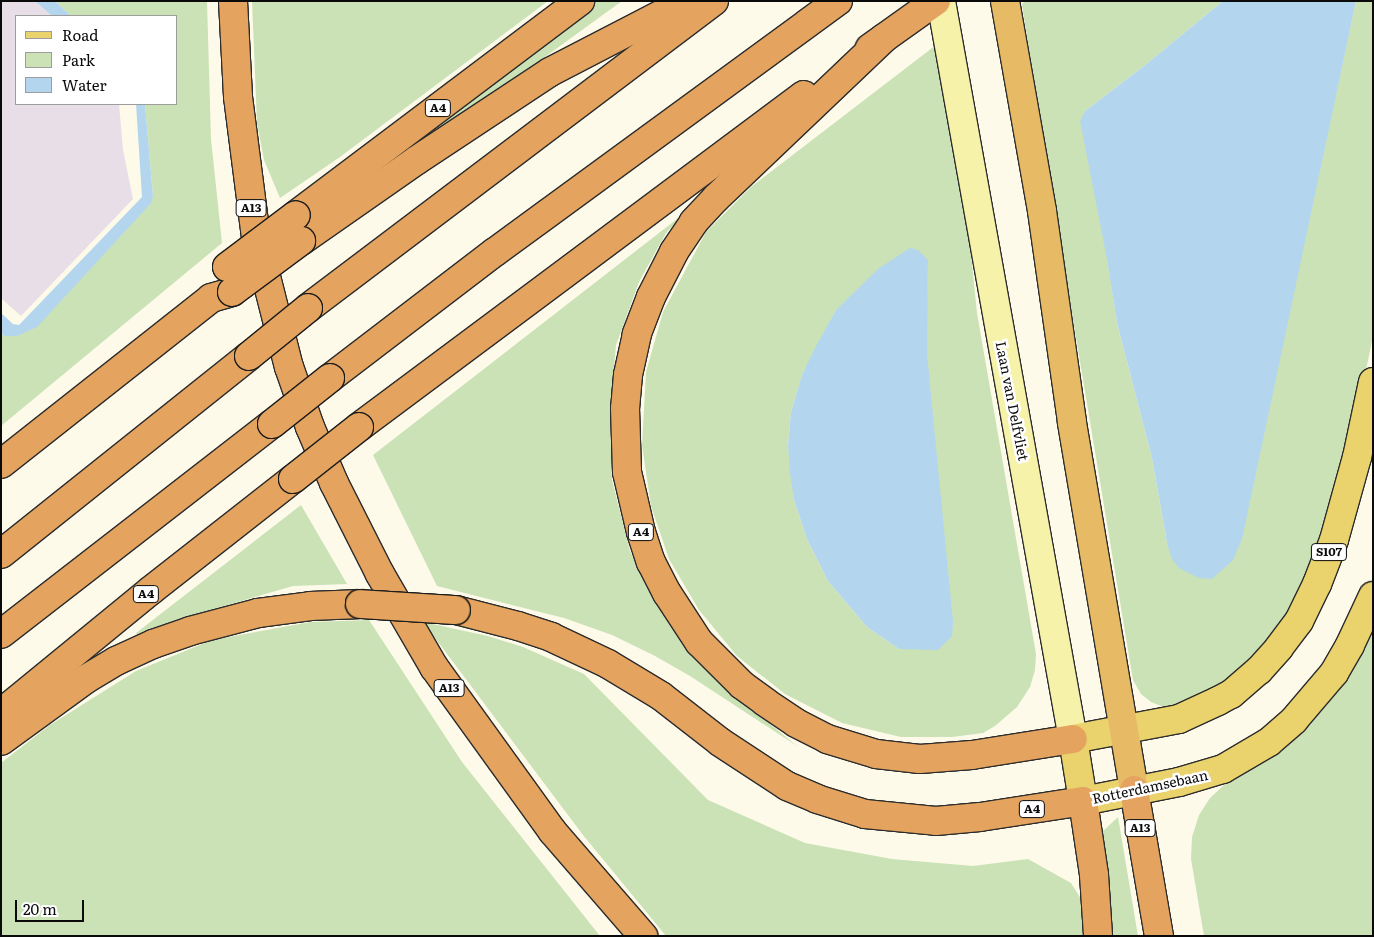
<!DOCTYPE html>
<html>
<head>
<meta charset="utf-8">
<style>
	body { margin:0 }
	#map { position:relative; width:1374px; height:937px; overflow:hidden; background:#fdfae9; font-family:Literata,serif }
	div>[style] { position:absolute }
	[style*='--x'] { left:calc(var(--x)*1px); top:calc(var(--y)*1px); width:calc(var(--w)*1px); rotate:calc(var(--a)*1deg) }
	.industrial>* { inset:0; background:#e8dee8 }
	.green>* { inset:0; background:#cbe2b7 }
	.water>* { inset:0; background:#b3d5ee }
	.roads { filter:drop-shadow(1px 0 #2c2c2c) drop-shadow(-1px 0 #2c2c2c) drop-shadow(0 1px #2c2c2c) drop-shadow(0 -1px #2c2c2c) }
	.secondary>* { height:28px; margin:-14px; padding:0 14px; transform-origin:14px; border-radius:14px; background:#f6f2aa }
	.primary>* { height:28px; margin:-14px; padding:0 14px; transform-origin:14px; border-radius:14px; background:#ead26c }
	.trunk>* { height:28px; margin:-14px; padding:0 14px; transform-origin:14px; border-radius:14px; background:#e7bb66 }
	.motorway>* { height:28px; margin:-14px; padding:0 14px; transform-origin:14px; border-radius:14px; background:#e4a45f }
	.bridges { filter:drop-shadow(1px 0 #1b1b1b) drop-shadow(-1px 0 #1b1b1b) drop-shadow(0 1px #1b1b1b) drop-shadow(0 -1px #1b1b1b) }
	.motorway-bridge>* { height:28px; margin:-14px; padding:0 14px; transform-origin:14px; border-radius:14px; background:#e4a45f }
	span { translate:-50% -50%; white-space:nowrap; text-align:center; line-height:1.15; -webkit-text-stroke:5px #fff; paint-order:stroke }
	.shield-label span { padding:1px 4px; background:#fff; border:1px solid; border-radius:4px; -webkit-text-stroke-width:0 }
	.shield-label { font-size:12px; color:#0a0a0a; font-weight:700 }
	.street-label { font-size:14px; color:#0a0a0a }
	.frame { position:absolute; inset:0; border:2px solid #0a0a0a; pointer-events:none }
	.legend { position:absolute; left:15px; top:15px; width:162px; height:90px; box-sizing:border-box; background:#fff; border:1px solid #9d9d9d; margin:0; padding:6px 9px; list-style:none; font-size:15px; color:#0a0a0a }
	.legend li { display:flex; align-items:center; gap:10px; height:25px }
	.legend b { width:25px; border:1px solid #9d9d9d }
	.scale { position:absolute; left:15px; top:900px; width:69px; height:22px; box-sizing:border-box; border:2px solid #0a0a0a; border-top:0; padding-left:6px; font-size:15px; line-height:18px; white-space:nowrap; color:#0a0a0a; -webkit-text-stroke:4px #fff; paint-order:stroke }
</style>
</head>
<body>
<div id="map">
	<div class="industrial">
		<div style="clip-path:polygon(1px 1px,35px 1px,52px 16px,16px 16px,16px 104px,119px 104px,123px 150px,133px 199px,21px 316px,1px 298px)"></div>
	</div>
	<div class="green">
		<div style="clip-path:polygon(55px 1px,207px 1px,211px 139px,222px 243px,1px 426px,1px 333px,4px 336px,17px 336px,153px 196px,145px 104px,176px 104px,176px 16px,71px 16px)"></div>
		<div style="clip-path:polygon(252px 1px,548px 1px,340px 157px,280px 198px,264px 160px,257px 123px)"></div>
		<div style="clip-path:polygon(596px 1px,622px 1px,370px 184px,366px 183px)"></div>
		<div style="clip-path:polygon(1025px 1px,1223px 1px,1144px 66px,1085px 111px,1117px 323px,1152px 458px,1167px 543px,1294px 287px,1356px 1px,1373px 1px,1373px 336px,1336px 516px,1311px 577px,1259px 658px,1197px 701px,1166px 708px,1151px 702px,1141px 694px,1133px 680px,1037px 103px,1022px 4px)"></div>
		<div style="clip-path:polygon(evenodd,936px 45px,967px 214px,977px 313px,1036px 654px,1035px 670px,1030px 687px,1017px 707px,995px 726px,983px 733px,952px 737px,901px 737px,842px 723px,785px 694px,737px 656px,699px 610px,669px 559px,651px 506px,642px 445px,646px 372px,663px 312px,706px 232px,751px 187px,936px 45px,928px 260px,918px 649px,899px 649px,867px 627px,828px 581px,807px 539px,794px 500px,788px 445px,791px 412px,802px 375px,836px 310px,928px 260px)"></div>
		<div style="clip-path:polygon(686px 212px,666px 233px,639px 282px,616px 345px,610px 413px,612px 480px,630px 551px,657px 605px,694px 657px,737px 697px,797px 746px,690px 676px,655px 656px,612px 635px,564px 618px,437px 586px,373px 455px)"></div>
		<div style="clip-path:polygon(301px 505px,347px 584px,293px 586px,210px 610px,139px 637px,136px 633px)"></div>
		<div style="clip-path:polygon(369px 620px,462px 762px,600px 936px,1px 936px,1px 763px,50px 725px,136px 671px,212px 640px,311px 622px)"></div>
		<div style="clip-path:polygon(423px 622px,488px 636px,523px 647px,584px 674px,708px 800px,805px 843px,892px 859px,973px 866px,1028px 859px,1071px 883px,1088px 910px,1088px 936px,666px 936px,583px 835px)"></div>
		<div style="clip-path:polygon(1373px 627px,1373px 936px,1204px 936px,1191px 859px,1192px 837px,1199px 815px,1210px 798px,1224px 785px,1281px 750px,1310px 725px,1334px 696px,1347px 677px)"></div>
		<div style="clip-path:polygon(1118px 817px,1138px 936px,1113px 936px,1101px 833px)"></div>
	</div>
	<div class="water">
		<div style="clip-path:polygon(35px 1px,55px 1px,71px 16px,52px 16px)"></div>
		<div style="clip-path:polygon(1223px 1px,1356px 1px,1242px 539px,1233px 560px,1212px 579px,1199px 578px,1179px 568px,1172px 559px,1167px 543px,1152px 458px,1117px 323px,1107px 259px,1080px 121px,1085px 111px,1144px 66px)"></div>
		<div style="clip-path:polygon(136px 104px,145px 104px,153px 196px,151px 203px,37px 327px,17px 336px,4px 336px,1px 333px,1px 313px,13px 324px,19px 325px,142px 197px)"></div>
		<div style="clip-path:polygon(910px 248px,918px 250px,928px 260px,927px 354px,953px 622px,952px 636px,938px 650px,899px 649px,867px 627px,828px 581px,807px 539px,794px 500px,790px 473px,788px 445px,791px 412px,802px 375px,816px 346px,836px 310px,878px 269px)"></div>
	</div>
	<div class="roads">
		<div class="secondary">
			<div style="--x:941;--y:1;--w:750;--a:79.86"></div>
		</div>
		<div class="primary">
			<div style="--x:1373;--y:382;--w:77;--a:102"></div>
			<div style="--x:1357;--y:457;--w:86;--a:105.5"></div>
			<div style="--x:1334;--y:540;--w:47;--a:111.1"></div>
			<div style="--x:1317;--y:584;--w:41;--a:115.9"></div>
			<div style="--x:1299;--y:621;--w:34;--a:127"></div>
			<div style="--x:1279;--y:648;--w:30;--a:132"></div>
			<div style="--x:1259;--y:670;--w:37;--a:139"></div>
			<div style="--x:1231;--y:694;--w:15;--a:152"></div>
			<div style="--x:1218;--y:701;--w:43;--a:155.2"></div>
			<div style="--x:1179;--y:719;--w:108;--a:169.3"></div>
			<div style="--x:1073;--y:739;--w:63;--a:80.8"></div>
			<div style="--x:1083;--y:801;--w:98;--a:-11.2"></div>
			<div style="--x:1179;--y:782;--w:46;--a:-16.5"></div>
			<div style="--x:1223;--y:769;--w:53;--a:-30.4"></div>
			<div style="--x:1269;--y:742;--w:33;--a:-41"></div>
			<div style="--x:1294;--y:720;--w:62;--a:-49.6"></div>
			<div style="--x:1334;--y:673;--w:32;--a:-60"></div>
			<div style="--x:1350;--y:645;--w:54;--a:-64.9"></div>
		</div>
		<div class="trunk">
			<div style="--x:1005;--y:1;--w:213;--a:80"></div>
			<div style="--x:1042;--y:211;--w:214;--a:81.9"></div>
			<div style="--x:1072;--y:423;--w:372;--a:80.4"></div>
		</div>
		<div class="motorway">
			<div style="--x:233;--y:1;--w:96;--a:87"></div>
			<div style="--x:238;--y:97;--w:141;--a:82.7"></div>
			<div style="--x:256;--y:237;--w:134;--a:75.8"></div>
			<div style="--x:289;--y:367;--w:64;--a:70.7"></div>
			<div style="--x:310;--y:427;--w:61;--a:66.8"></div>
			<div style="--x:334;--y:483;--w:102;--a:63.2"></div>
			<div style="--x:380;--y:574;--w:108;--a:59.9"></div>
			<div style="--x:434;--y:667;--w:203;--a:54.2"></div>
			<div style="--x:553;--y:832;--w:138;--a:49.1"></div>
			<div style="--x:884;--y:38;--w:232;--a:136.4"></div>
			<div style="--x:716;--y:198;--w:33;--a:133"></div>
			<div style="--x:694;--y:222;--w:36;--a:124"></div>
			<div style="--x:674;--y:252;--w:51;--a:117.1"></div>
			<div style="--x:651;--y:297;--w:40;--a:111"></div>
			<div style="--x:637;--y:334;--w:42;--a:102.4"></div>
			<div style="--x:628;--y:375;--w:33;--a:95"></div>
			<div style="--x:625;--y:408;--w:64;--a:88.2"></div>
			<div style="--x:627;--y:472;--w:62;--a:76.9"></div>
			<div style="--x:641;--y:532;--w:32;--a:72"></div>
			<div style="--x:651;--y:562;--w:35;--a:63"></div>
			<div style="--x:667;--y:593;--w:59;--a:56.9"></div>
			<div style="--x:699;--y:642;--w:61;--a:45"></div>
			<div style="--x:742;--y:685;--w:29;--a:36"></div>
			<div style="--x:765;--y:702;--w:37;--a:34"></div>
			<div style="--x:796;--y:723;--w:35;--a:27"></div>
			<div style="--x:827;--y:739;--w:51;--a:17"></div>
			<div style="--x:876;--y:754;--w:44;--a:6.5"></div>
			<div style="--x:920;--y:759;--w:52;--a:-4.4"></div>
			<div style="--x:972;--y:755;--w:102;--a:-9"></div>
			<div style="--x:870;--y:48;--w:81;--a:-35.5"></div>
			<div style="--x:296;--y:215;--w:356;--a:-37"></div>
			<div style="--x:301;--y:241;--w:141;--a:-34.9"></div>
			<div style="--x:417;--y:160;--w:159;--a:-33.5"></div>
			<div style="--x:550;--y:72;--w:154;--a:-27.4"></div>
			<div style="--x:308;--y:308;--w:509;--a:-37.1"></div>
			<div style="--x:330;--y:378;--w:208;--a:-37.4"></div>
			<div style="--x:495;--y:252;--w:425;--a:-36.2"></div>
			<div style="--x:359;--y:427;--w:555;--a:-36.73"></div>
			<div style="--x:1;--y:464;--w:268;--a:-38.3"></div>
			<div style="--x:211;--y:298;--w:22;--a:-16"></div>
			<div style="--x:1;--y:554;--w:317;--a:-38.6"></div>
			<div style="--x:456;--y:610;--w:64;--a:14.5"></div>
			<div style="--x:518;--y:626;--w:35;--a:18"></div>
			<div style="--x:551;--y:637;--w:63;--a:25.3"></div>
			<div style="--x:608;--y:664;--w:62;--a:31.1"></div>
			<div style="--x:661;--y:696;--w:75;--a:37.9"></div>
			<div style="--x:720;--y:742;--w:80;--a:33.3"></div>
			<div style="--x:787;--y:786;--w:33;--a:23"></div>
			<div style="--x:817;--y:799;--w:50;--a:17.4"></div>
			<div style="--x:865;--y:814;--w:71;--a:5.6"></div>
			<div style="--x:936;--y:821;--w:44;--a:-5.2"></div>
			<div style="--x:980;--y:817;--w:104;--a:-8.8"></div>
			<div style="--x:1083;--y:801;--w:75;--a:81.5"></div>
			<div style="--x:1094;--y:875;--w:61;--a:86.2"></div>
			<div style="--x:1;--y:634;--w:343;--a:-37.8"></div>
			<div style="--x:1;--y:713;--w:193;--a:-39.3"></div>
			<div style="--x:150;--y:591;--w:182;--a:-38.1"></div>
			<div style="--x:1;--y:741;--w:105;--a:-36.1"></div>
			<div style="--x:86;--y:679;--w:35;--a:-31"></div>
			<div style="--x:116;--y:661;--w:41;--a:-24.7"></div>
			<div style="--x:153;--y:644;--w:39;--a:-19"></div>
			<div style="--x:190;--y:631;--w:70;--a:-14.8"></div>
			<div style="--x:258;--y:613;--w:53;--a:-7.5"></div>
			<div style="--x:311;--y:606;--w:49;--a:-2.3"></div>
			<div style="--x:1134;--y:790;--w:148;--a:80.3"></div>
		</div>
	</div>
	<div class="bridges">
		<div class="motorway-bridge">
			<div style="--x:227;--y:267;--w:86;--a:-37"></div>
			<div style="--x:232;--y:292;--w:86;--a:-36.5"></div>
			<div style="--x:249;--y:356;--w:76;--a:-39.1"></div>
			<div style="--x:272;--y:424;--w:74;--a:-38.4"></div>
			<div style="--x:293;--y:479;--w:84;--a:-38.2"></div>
			<div style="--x:360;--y:604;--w:96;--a:3.6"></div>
		</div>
	</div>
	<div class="shield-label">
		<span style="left:438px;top:108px">A4</span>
		<span style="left:251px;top:208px">A13</span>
		<span style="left:641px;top:532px">A4</span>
		<span style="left:1329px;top:552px">S107</span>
		<span style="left:146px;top:594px">A4</span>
		<span style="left:449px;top:688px">A13</span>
		<span style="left:1032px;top:809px">A4</span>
		<span style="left:1140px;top:828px">A13</span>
	</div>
	<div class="street-label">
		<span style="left:1013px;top:401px;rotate:79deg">Laan van Delfvliet</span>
		<span style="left:1150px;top:786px;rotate:-12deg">Rotterdamsebaan</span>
	</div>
	<div class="frame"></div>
	<ul class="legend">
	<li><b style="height:6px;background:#ead26c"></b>Road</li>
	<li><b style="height:14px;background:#cbe2b7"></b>Park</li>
	<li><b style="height:14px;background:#b3d5ee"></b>Water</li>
	</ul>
	<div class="scale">20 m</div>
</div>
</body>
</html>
